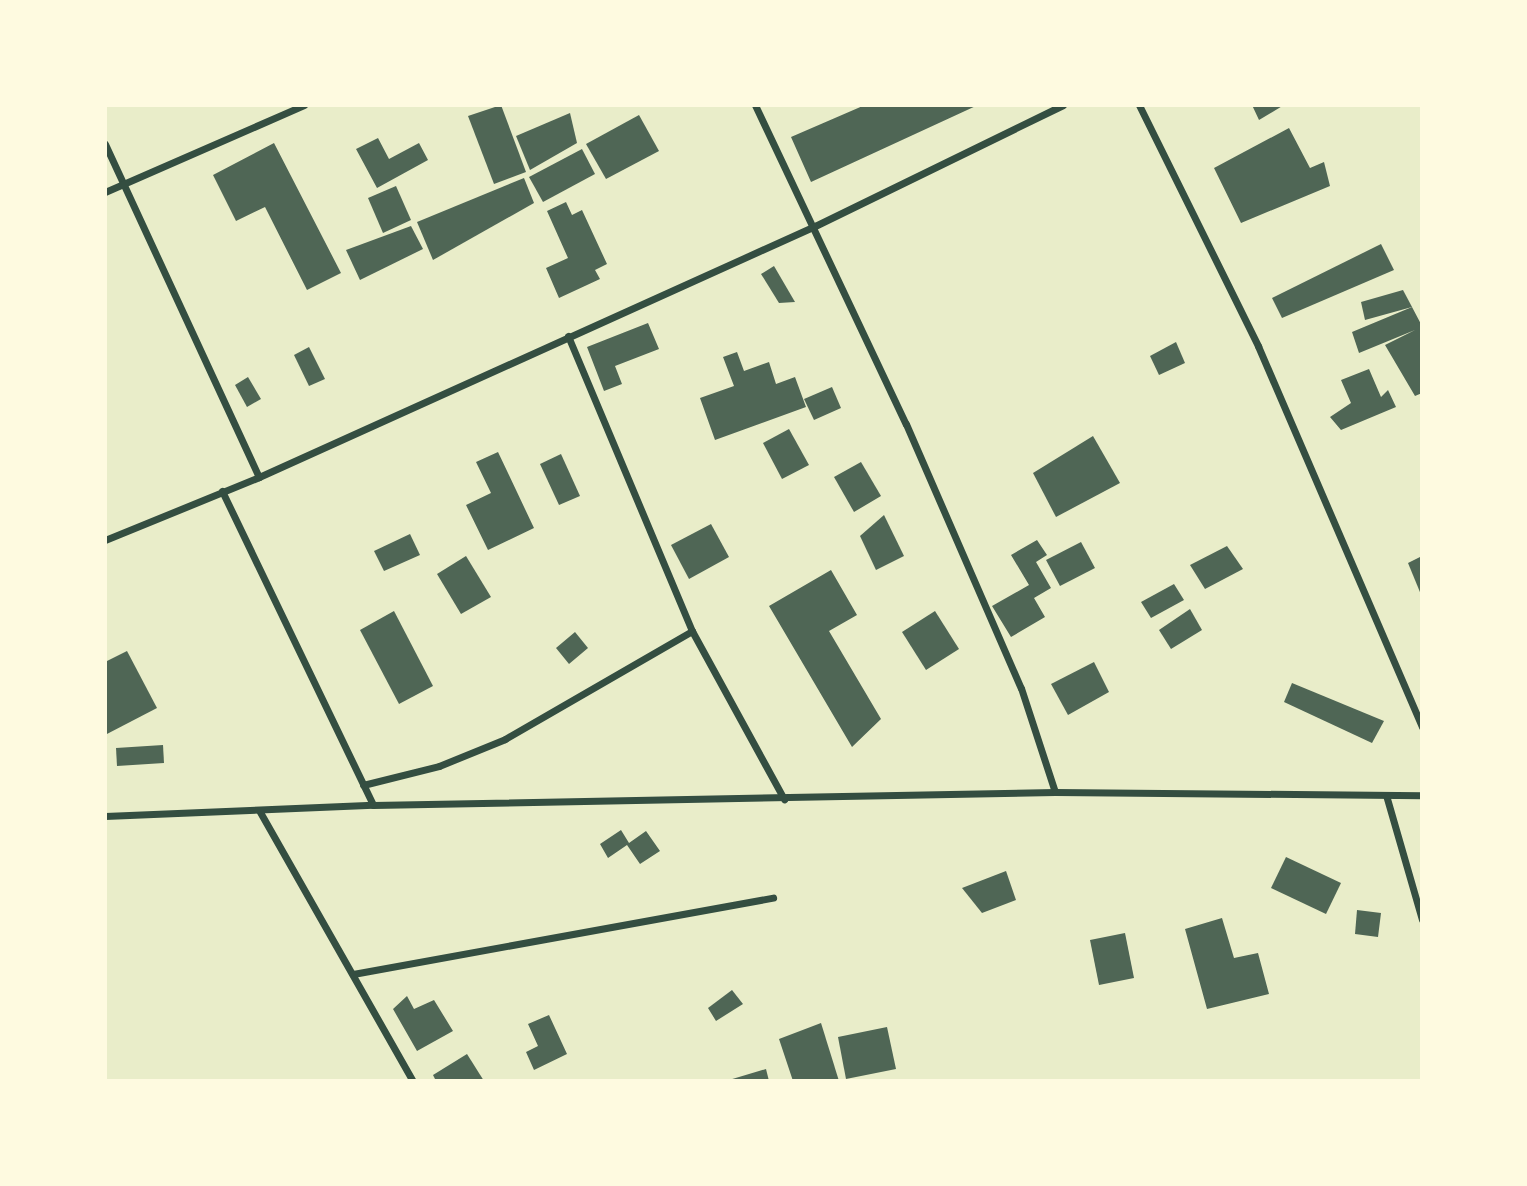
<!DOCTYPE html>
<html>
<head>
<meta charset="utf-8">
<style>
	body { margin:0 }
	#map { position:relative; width:1527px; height:1186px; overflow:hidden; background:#e9edc9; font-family:Lora,serif }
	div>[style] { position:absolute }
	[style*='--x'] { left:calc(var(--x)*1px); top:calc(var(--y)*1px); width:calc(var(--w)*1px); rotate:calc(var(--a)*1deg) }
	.building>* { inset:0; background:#4f6655 }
	.minor>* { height:7px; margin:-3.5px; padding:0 3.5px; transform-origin:3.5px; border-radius:3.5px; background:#344e41 }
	span { translate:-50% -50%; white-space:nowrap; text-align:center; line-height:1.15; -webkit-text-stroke:5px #fefae0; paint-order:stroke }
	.frame { position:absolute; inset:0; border:107px solid #fefae0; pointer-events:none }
</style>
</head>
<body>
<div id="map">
	<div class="building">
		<div style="clip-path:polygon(501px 105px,526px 172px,494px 184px,468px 116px)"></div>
		<div style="clip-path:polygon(865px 105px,903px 107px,978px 105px,811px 182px,791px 137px)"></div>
		<div style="clip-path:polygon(1252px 105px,1284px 105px,1259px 120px)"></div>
		<div style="clip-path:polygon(570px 113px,577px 143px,530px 170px,516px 136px)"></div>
		<div style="clip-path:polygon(639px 115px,659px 151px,606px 179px,586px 144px)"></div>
		<div style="clip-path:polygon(1289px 128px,1310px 168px,1324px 162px,1330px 186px,1241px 223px,1214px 168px)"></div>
		<div style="clip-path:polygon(378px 138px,389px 159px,419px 143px,428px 160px,377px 188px,356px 149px)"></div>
		<div style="clip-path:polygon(274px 143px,341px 273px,307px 290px,265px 207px,236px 221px,213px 175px)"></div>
		<div style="clip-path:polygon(582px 149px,595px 174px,543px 202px,529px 177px)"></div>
		<div style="clip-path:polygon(524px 178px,534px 203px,433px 260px,417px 222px)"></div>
		<div style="clip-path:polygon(396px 186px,411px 220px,383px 233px,368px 198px)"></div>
		<div style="clip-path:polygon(566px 202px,572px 215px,582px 210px,607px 264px,595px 270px,600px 279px,559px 298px,546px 268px,568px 258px,547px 211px)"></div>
		<div style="clip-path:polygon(411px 226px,423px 249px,360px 280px,346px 250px)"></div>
		<div style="clip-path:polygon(1381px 244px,1394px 270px,1282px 318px,1272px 298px)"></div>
		<div style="clip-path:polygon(774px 266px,795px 302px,779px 303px,761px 274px)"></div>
		<div style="clip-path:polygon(1403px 290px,1412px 307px,1365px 320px,1361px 302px)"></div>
		<div style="clip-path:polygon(1412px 307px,1422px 326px,1422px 393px,1415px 396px,1385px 345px,1415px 330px,1359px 353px,1352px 332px)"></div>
		<div style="clip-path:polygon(648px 323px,659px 349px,615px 366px,622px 384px,604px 391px,587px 347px)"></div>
		<div style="clip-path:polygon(1176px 342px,1185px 363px,1159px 375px,1150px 356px)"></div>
		<div style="clip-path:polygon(309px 347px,325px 379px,309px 386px,294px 355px)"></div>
		<div style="clip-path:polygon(737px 352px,744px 371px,769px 362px,776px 384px,795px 377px,806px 407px,715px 440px,700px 398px,734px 386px,723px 357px)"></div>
		<div style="clip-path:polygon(1369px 369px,1381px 397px,1388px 390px,1396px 407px,1341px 430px,1330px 417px,1351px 403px,1341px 380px)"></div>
		<div style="clip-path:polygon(248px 377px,261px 399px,247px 407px,235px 385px)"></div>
		<div style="clip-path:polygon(832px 387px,841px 408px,814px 420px,804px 399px)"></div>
		<div style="clip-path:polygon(789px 429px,809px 465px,782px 479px,763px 443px)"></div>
		<div style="clip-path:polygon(1093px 436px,1120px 483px,1056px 517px,1033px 473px)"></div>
		<div style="clip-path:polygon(498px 452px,534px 528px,488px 550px,466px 505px,491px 493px,476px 462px)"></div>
		<div style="clip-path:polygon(561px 454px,580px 496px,559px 505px,540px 464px)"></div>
		<div style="clip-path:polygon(861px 462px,881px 496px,854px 512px,834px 477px)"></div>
		<div style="clip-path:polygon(884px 515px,904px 556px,876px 570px,860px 536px)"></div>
		<div style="clip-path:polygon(711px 524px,729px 557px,689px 579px,671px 545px)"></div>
		<div style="clip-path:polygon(410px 534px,420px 555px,384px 571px,374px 551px)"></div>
		<div style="clip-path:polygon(1037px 540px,1047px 555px,1036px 562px,1051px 588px,1034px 598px,1045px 617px,1011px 637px,992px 606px,1029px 585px,1011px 555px)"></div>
		<div style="clip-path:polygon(1081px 542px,1095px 568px,1060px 586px,1046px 560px)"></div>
		<div style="clip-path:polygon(1227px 546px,1243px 569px,1205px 589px,1190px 565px)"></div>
		<div style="clip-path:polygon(466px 556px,491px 597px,461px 614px,437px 574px)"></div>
		<div style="clip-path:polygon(1422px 556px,1422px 597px,1408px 563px)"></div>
		<div style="clip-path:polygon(831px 570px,857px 615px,829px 631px,881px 719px,852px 747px,769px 606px)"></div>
		<div style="clip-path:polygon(1174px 584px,1184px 600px,1151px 618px,1141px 602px)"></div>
		<div style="clip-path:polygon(1190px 609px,1202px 630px,1171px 649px,1159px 630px)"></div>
		<div style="clip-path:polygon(394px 611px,433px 686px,399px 704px,360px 630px)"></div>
		<div style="clip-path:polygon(935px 611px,959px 649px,926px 670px,902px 632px)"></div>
		<div style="clip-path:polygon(575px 632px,588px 648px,569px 664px,556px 648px)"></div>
		<div style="clip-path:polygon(127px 651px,157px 708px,105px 735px,105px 662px)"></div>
		<div style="clip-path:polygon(1094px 662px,1109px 692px,1068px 715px,1051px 684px)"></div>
		<div style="clip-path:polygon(1292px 683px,1384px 721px,1372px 743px,1284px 702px)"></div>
		<div style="clip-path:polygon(163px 745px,164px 763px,117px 766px,116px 748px)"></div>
		<div style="clip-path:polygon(621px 830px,629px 843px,646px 831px,660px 851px,640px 864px,627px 845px,608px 858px,600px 844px)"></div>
		<div style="clip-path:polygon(1286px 857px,1341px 883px,1326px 914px,1271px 888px)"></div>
		<div style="clip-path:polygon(1006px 871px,1016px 900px,982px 913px,962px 888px)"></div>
		<div style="clip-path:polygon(1357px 910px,1381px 913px,1378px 937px,1355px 934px)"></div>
		<div style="clip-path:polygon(1222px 918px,1234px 958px,1258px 953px,1269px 994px,1207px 1009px,1185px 929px)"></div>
		<div style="clip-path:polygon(1125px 933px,1134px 978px,1099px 985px,1090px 940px)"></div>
		<div style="clip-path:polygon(732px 990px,743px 1004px,716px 1021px,708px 1008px)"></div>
		<div style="clip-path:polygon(407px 996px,414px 1009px,434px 1000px,453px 1031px,417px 1051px,393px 1009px)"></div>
		<div style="clip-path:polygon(549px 1015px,567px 1054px,534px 1070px,526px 1052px,538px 1046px,528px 1024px)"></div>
		<div style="clip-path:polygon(821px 1023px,839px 1081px,793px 1081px,779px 1039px)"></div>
		<div style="clip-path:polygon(887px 1027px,896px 1069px,846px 1079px,838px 1037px)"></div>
		<div style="clip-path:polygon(467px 1054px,484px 1081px,436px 1081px,433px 1075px)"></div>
		<div style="clip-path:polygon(766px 1069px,769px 1081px,729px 1081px,729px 1080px)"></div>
	</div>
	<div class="minor">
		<div style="--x:755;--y:105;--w:353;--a:64.7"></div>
		<div style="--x:906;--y:424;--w:288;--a:66.5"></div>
		<div style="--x:1021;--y:688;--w:109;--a:71.9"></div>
		<div style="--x:1139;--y:105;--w:269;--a:63.7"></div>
		<div style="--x:1258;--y:346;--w:415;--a:66.7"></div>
		<div style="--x:105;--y:144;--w:367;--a:65.2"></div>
		<div style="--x:105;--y:192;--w:217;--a:-23.6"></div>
		<div style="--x:568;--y:336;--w:320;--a:67.2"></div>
		<div style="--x:222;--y:491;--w:348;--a:64.3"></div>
		<div style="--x:105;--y:540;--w:166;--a:-22.2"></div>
		<div style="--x:259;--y:477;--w:610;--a:-24.3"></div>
		<div style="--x:815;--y:226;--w:276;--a:-26"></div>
		<div style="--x:363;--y:785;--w:78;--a:-14"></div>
		<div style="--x:439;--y:766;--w:71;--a:-22.2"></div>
		<div style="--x:505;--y:739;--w:216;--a:-30"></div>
		<div style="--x:692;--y:631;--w:192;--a:61.3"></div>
		<div style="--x:1386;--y:795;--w:130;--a:73.9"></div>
		<div style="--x:260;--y:812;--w:309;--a:60.4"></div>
		<div style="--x:105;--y:816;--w:268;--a:-2.4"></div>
		<div style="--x:373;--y:805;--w:682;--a:-1.09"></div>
		<div style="--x:1055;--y:792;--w:367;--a:0.5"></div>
		<div style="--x:353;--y:974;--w:427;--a:-10.3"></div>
	</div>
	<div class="frame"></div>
</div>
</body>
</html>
